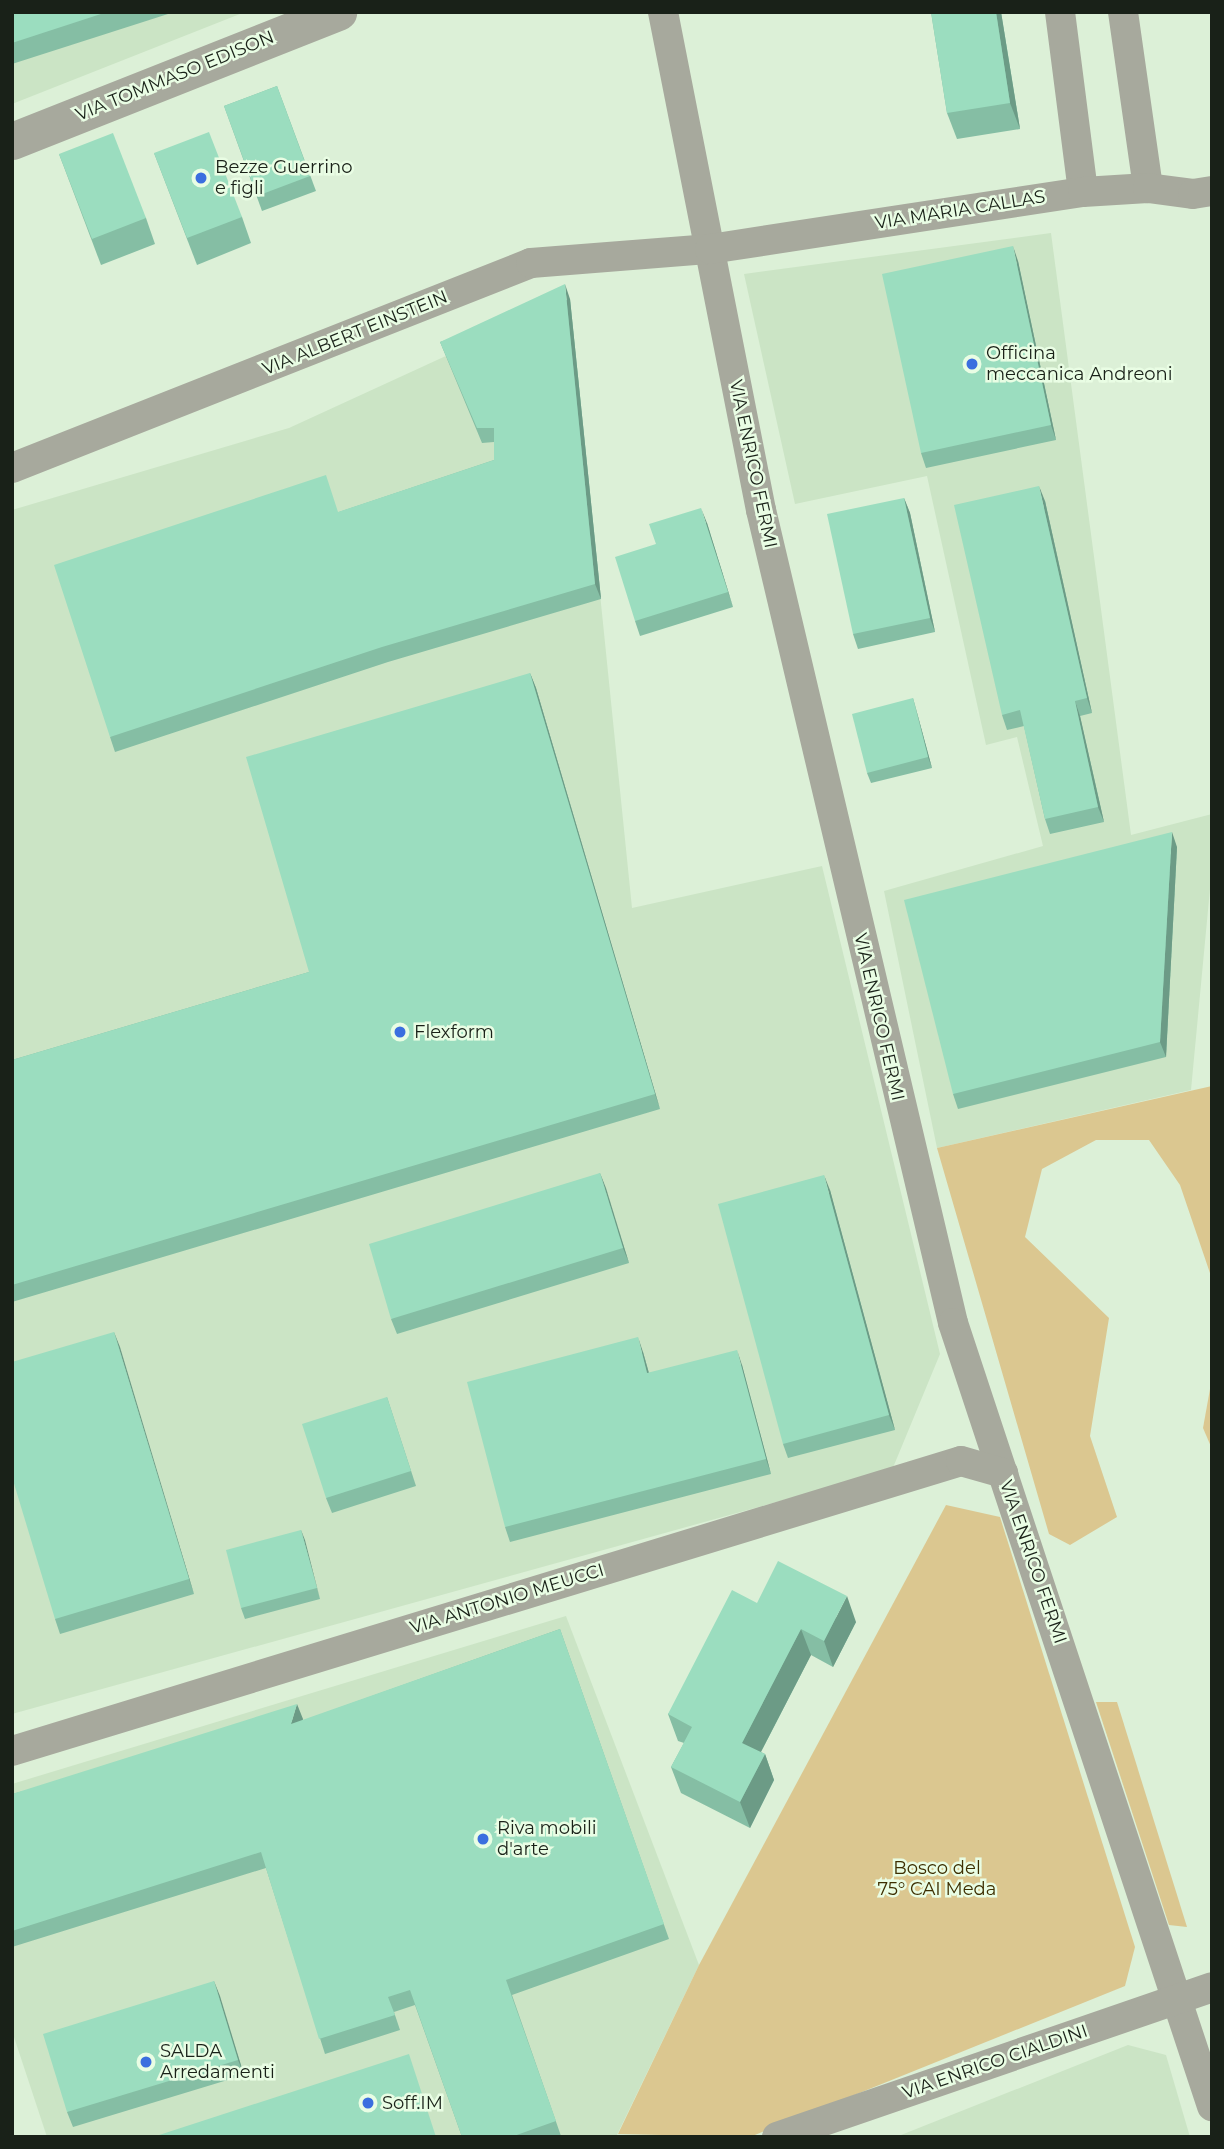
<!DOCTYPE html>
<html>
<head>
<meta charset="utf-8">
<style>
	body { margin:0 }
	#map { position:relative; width:1224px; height:2149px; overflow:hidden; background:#dcf0d7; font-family:Montserrat,sans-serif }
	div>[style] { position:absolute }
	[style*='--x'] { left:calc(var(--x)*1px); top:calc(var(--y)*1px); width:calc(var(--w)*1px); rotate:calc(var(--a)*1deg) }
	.built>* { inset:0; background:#cbe4c5 }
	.green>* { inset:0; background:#dbc790 }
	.minor>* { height:30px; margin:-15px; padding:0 15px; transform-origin:15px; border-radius:15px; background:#a7a99d }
	.tertiary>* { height:37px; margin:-18.5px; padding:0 18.5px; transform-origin:18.5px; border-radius:18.5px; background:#a7a99d }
	.wall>* { inset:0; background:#85bea4 }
	.shaded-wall>* { inset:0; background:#6c9b86 }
	.building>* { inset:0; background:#9bddbf }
	.dots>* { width:19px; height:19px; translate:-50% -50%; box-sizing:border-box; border:4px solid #e9fde4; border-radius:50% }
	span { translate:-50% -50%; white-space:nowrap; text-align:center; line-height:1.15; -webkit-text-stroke:5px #e9fde4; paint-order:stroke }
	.street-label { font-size:18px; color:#192118 }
	.poi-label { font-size:18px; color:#192118 }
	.left { translate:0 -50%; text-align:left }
	.park-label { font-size:18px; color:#3d2e00 }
	.frame { position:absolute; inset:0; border:14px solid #192118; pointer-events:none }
</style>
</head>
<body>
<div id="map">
	<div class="built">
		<div style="clip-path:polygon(12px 12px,245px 12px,12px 104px)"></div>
		<div style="clip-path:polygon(1051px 233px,1131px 835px,1212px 814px,1212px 868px,1191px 1090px,937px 1148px,884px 891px,1043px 846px,1017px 737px,986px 745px,927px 476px,795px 504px,744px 274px)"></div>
		<div style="clip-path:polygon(570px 299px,632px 908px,822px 866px,940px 1354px,892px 1470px,12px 1714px,12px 510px,289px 428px)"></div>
		<div style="clip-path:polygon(566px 1616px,699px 1965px,616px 2137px,47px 2137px,12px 2031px,12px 1784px)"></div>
		<div style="clip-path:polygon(1128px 2045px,1166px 2055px,1190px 2137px,896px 2137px)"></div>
	</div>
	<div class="green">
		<div style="clip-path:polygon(1212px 1086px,1212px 1279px,1180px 1185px,1149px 1140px,1096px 1140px,1042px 1169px,1025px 1237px,1109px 1318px,1090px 1436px,1117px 1517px,1070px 1545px,1049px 1534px,937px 1148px)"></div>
		<div style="clip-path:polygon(1212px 1378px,1212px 1449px,1203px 1428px)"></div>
		<div style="clip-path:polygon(946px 1505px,1000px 1517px,1135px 1947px,1125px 1986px,750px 2137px,618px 2134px,699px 1965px)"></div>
		<div style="clip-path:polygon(1096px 1702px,1117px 1702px,1187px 1927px,1169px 1925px)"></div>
	</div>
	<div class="minor">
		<div style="--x:663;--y:12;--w:508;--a:78.87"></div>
		<div style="--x:761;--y:510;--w:835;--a:76.71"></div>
		<div style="--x:953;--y:1323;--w:825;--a:71.7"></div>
		<div style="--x:1060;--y:12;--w:181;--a:82.7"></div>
		<div style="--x:1123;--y:12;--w:178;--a:81.9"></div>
		<div style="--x:12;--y:468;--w:558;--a:-21.55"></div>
		<div style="--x:531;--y:263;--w:180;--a:-4.5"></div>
		<div style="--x:710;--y:249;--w:377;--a:-8.7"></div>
		<div style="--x:1083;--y:192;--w:65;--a:-3.5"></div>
		<div style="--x:1148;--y:188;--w:45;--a:7.6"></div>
		<div style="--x:1193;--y:194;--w:19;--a:-9"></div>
		<div style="--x:12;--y:1751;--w:992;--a:-16.99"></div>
		<div style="--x:961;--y:1461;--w:44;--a:15.9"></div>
		<div style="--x:777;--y:2137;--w:460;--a:-19"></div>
	</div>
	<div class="tertiary">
		<div style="--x:12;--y:141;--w:351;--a:-21.6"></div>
	</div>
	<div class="wall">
		<div style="clip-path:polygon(12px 12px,168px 12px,168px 14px,12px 64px)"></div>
		<div style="clip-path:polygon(931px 12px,1001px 12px,1020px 129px,957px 139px,947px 113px)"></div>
		<div style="clip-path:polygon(277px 86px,316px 191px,262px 211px,224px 106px)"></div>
		<div style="clip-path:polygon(154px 153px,242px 217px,251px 243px,197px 265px)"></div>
		<div style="clip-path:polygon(59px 154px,146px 218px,155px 244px,101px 265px)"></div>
		<div style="clip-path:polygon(1018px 261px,1056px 440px,926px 468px,921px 453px)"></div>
		<div style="clip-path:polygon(570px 299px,601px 599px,388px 662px,115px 752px,110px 737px,339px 512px,494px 460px,494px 442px,482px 443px,440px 342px)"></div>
		<div style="clip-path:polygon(904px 498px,910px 513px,935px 632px,858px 649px,853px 634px)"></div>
		<div style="clip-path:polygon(1045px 501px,1092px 713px,1080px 716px,1104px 822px,1050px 834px,1045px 819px,1024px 726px,1007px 730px,1002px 715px)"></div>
		<div style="clip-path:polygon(707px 523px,733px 607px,640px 636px,635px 621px,656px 544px)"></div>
		<div style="clip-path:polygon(530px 673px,536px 688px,660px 1109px,12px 1302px,12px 1060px,309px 972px)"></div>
		<div style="clip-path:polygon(913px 698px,932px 768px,871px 783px,867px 773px)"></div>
		<div style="clip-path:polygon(1177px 847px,1166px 1057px,958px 1109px,953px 1094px)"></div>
		<div style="clip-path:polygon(600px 1173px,629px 1263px,397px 1334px,391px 1319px)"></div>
		<div style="clip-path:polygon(830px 1190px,895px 1430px,788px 1458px,783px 1444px)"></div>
		<div style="clip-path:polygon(114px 1332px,194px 1594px,60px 1634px,55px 1619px)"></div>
		<div style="clip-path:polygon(643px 1352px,649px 1373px,742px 1365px,771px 1474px,510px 1542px,505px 1527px)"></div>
		<div style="clip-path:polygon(387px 1397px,416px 1486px,332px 1513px,326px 1498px)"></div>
		<div style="clip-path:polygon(301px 1530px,320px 1599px,245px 1619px,241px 1608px)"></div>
		<div style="clip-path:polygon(757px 1603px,856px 1622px,833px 1667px,811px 1655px,761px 1752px,765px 1754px,774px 1780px,750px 1828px,681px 1793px,671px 1767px,684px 1743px,678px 1741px,668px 1714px)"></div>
		<div style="clip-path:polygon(560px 1629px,669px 1939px,512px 1995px,561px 2136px,558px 2137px,462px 2137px,415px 2005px,394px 2012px,400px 2030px,325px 2054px,266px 1868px,12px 1947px,12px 1794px,303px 1719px,302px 1721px)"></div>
		<div style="clip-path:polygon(214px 1981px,244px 2075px,73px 2127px,67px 2112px)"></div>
	</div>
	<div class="shaded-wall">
		<div style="clip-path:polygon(996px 12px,1001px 12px,1020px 129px,1010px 103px)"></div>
		<div style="clip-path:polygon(1013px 246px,1018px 261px,1056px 440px,1051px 425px)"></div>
		<div style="clip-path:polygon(565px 284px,570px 299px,601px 599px,595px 584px)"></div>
		<div style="clip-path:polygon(1039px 486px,1045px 501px,1092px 713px,1087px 698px)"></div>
		<div style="clip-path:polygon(904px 498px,910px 513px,935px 632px,930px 618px)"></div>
		<div style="clip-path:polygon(701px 508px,707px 523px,733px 607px,728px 592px)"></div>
		<div style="clip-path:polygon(530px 673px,536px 688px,660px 1109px,655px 1094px)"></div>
		<div style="clip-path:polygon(913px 698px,916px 709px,932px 768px,928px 757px)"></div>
		<div style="clip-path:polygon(1075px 701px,1080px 716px,1104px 822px,1098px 807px)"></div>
		<div style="clip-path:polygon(1172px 832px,1177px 847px,1166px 1057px,1160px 1042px)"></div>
		<div style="clip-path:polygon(600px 1173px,606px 1188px,629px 1263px,623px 1248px)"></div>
		<div style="clip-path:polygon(824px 1175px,830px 1190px,895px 1430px,889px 1415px)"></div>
		<div style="clip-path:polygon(114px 1332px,120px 1347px,194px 1594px,189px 1579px)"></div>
		<div style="clip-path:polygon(638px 1337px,643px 1352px,653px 1388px,647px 1373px)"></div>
		<div style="clip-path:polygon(737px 1350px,742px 1365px,771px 1474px,766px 1459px)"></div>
		<div style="clip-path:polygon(301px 1530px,305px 1540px,320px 1599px,317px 1588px)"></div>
		<div style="clip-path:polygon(847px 1596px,856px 1622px,833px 1667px,824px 1641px)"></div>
		<div style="clip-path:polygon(801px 1629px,811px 1655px,752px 1769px,742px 1743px)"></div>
		<div style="clip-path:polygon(297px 1704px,303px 1719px,297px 1739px,291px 1724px)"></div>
		<div style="clip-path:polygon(765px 1754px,774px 1780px,750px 1828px,740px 1802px)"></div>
		<div style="clip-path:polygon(214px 1981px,220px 1996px,244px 2075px,238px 2060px)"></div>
	</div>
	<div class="building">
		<div style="clip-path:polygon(12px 12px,107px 12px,12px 43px)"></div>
		<div style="clip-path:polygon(931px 12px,996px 12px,1010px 103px,947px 113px)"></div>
		<div style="clip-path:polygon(277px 86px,310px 176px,257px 196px,224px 106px)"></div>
		<div style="clip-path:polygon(209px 132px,242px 217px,187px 238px,154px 153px)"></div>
		<div style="clip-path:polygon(113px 133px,146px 218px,92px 239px,59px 154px)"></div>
		<div style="clip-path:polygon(1013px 246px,1051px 425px,921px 453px,882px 274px)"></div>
		<div style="clip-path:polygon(565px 284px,595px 584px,382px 647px,110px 737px,54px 565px,326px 475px,338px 512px,494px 460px,494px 428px,477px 428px,440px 342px)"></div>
		<div style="clip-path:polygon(1039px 486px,1087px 698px,1075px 701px,1098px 807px,1045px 819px,1020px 710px,1002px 715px,954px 505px)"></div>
		<div style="clip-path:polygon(904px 498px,930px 618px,853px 634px,827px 514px)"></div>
		<div style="clip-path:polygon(701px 508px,728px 592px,635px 621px,615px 557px,656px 544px,649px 524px)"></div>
		<div style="clip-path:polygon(530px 673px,655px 1094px,12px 1285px,12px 1060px,309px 972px,246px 757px)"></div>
		<div style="clip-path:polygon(913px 698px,928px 757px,867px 773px,852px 714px)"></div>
		<div style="clip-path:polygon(1172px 832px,1160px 1042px,953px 1094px,904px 900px)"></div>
		<div style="clip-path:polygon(600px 1173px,623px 1248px,391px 1319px,369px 1244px)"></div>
		<div style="clip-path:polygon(824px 1175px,889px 1415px,783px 1444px,718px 1204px)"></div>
		<div style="clip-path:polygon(114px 1332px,189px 1579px,55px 1619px,12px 1477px,12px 1362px)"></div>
		<div style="clip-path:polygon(638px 1337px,647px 1373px,737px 1350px,766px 1459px,505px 1527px,467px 1382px)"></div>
		<div style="clip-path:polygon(387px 1397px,411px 1471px,326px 1498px,302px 1424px)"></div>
		<div style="clip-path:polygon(301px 1530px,317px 1588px,241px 1608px,226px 1550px)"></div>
		<div style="clip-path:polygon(778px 1561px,847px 1596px,824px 1641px,801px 1629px,742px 1743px,765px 1754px,740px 1802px,671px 1767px,692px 1727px,668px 1714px,732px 1590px,757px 1603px)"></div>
		<div style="clip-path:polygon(560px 1629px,664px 1924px,506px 1980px,556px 2121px,511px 2137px,462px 2137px,410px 1990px,388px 1997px,395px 2015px,319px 2039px,261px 1852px,12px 1931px,12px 1794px,297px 1704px,291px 1724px)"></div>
		<div style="clip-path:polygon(214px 1981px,238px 2060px,67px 2112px,43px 2034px)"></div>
		<div style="clip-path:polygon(409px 2054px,436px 2137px,153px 2137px)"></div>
	</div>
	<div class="dots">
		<div style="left:201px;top:178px;background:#3b6fdf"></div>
		<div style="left:972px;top:364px;background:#3b6fdf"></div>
		<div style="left:400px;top:1032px;background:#3b6fdf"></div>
		<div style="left:483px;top:1839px;background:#3b6fdf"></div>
		<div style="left:146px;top:2062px;background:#3b6fdf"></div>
		<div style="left:368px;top:2103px;background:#3b6fdf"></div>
	</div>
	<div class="street-label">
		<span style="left:175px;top:76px;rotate:-22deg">VIA TOMMASO EDISON</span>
		<span style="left:960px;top:210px;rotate:-9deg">VIA MARIA CALLAS</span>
		<span style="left:355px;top:333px;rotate:-22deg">VIA ALBERT EINSTEIN</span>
		<span style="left:753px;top:464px;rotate:78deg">VIA ENRICO FERMI</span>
		<span style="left:879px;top:1017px;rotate:77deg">VIA ENRICO FERMI</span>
		<span style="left:1033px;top:1562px;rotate:71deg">VIA ENRICO FERMI</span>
		<span style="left:507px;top:1599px;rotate:-17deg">VIA ANTONIO MEUCCI</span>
		<span style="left:995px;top:2062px;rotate:-19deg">VIA ENRICO CIALDINI</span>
	</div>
	<div class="poi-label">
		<span class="left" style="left:215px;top:178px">Bezze Guerrino<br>e figli</span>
		<span class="left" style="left:986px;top:364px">Officina<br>meccanica Andreoni</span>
		<span class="left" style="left:414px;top:1032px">Flexform</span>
		<span class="left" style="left:497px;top:1839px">Riva mobili<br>d'arte</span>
		<span class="left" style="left:160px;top:2062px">SALDA<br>Arredamenti</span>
		<span class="left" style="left:382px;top:2103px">Soff.IM</span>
	</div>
	<div class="park-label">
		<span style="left:937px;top:1879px">Bosco del<br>75° CAI Meda</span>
	</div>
	<div class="frame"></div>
</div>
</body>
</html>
